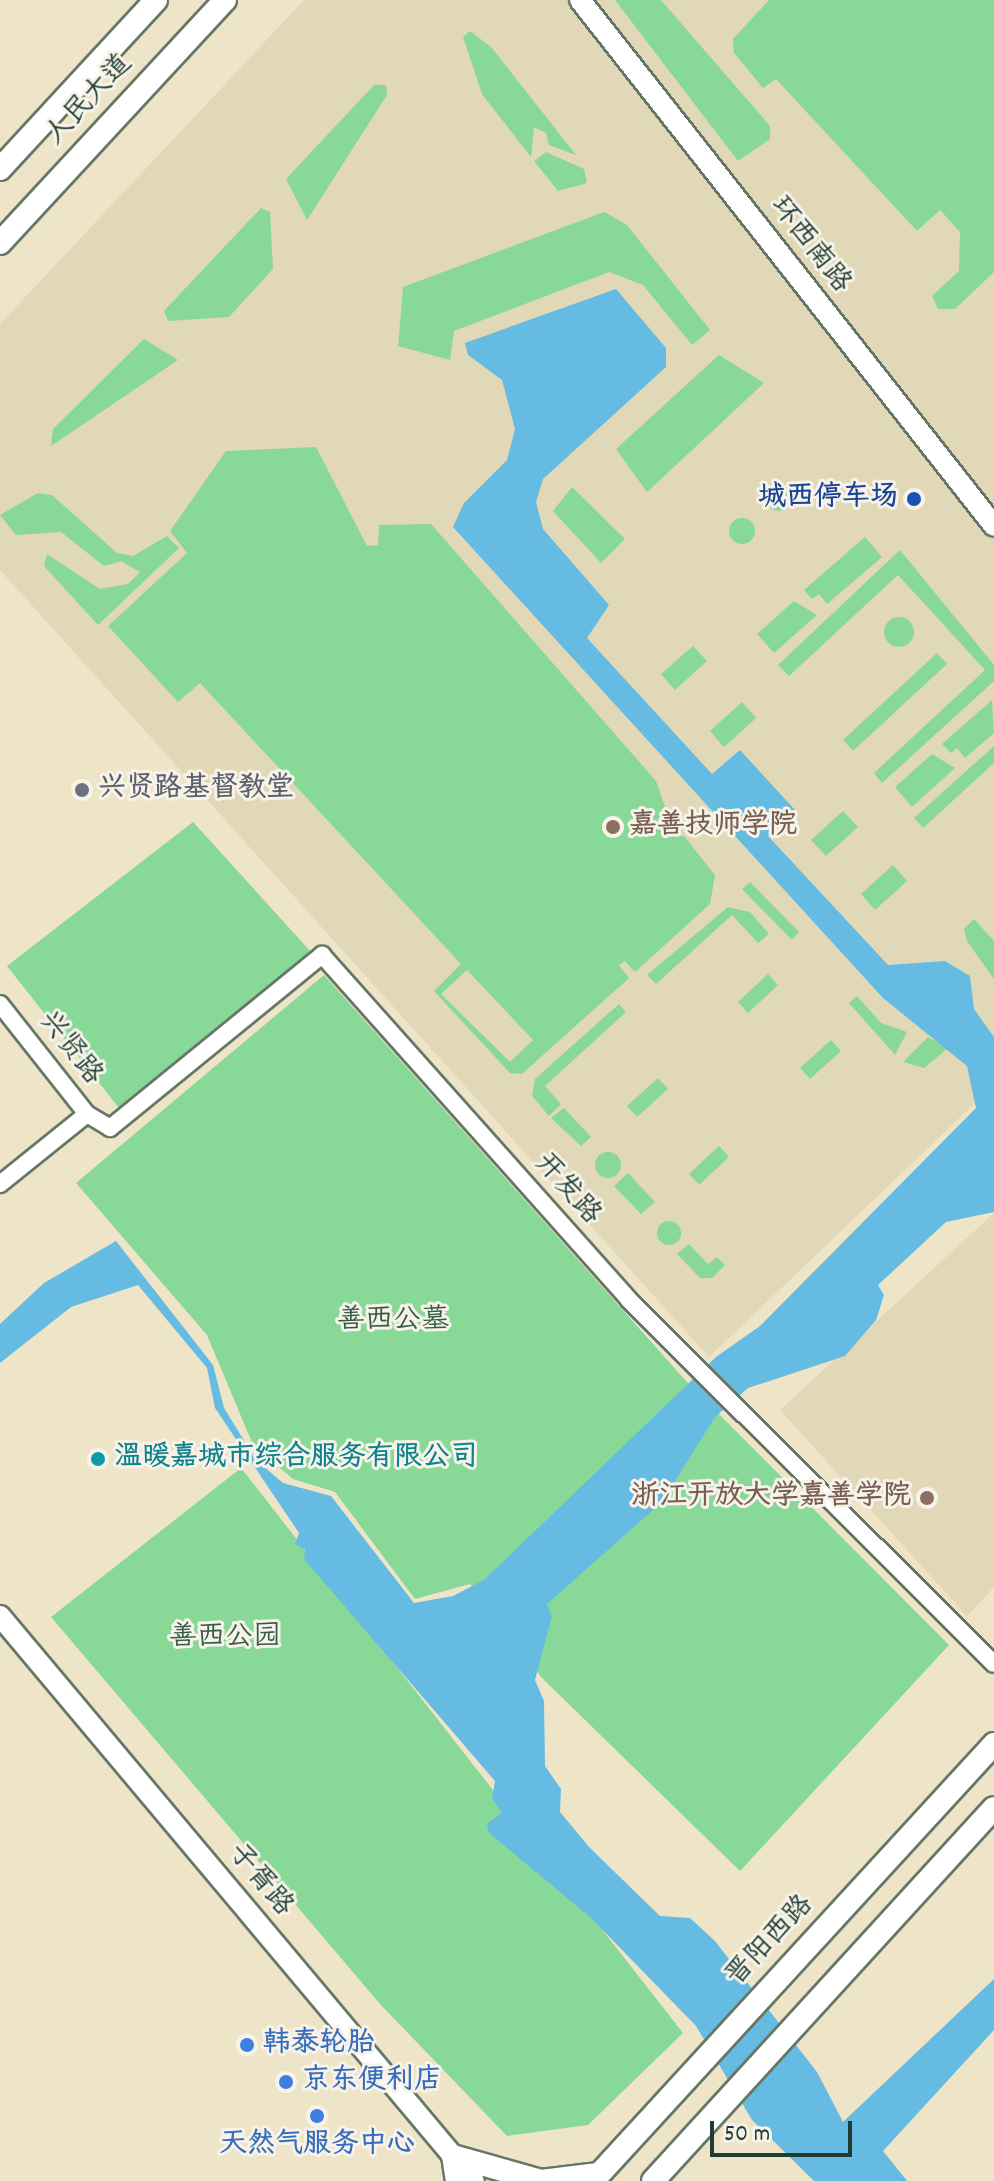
<!DOCTYPE html>
<html>
<head>
<meta charset="utf-8">
<style>
	body { margin:0 }
	#map { position:relative; width:994px; height:2181px; overflow:hidden; background:#eee4c7; font-family:Dekko,"LXGW WenKai TC",sans-serif }
	div>[style] { position:absolute }
	[style*='--x'] { left:calc(var(--x)*1px); top:calc(var(--y)*1px); width:calc(var(--w)*1px); rotate:calc(var(--a)*1deg) }
	.built>* { inset:0; background:#e0d8b7 }
	.green>* { inset:0; background:#88d898 }
	.round { border-radius:50% }
	.water>* { inset:0; background:#66bbe2 }
	.roads { filter:drop-shadow(2px 0 #677767) drop-shadow(-2px 0 #677767) drop-shadow(0 2px #677767) drop-shadow(0 -2px #677767) }
	.minor>* { height:16px; margin:-8px; padding:0 8px; transform-origin:8px; border-radius:8px; background:#fff }
	.tertiary>* { height:20px; margin:-10px; padding:0 10px; transform-origin:10px; border-radius:10px; background:#fff }
	.secondary>* { height:22px; margin:-11px; padding:0 11px; transform-origin:11px; border-radius:11px; background:#fff }
	.dots>* { width:22px; height:22px; translate:-50% -50%; box-sizing:border-box; border:4px solid #f7f3e8; border-radius:50% }
	span { translate:-50% -50%; white-space:nowrap; text-align:center; line-height:1.15; -webkit-text-stroke:6px #f7f3e8; paint-order:stroke }
	.street-label { font-size:28px; color:#1f3d34 }
	.transit-label { font-size:28px; color:#164399; font-weight:700 }
	.right { translate:-100% -50%; text-align:right }
	.worship-label { font-size:28px; color:#5b616d; font-weight:700 }
	.left { translate:0 -50%; text-align:left }
	.education-label { font-size:28px; color:#785e54; font-weight:700 }
	.park-label { font-size:28px; color:#345c48 }
	.culture-label { font-size:28px; color:#0d838f; font-weight:700 }
	.shop-label { font-size:28px; color:#366cbe; font-weight:700 }
	.scale { position:absolute; left:710px; top:2121px; width:142px; height:36px; box-sizing:border-box; border:4px solid #1f3d34; border-top:0; padding-left:10px; font-size:24px; line-height:28px; white-space:nowrap; color:#1f3d34; -webkit-text-stroke:6px #f7f3e8; paint-order:stroke }
</style>
</head>
<body>
<div id="map">
	<div class="built">
		<div style="clip-path:polygon(304px 0,994px 0,994px 1085px,709px 1357px,0 570px,0 324px)"></div>
		<div style="clip-path:polygon(994px 1213px,994px 1587px,967px 1616px,780px 1410px)"></div>
	</div>
	<div class="green">
		<div style="clip-path:polygon(615px 0,661px 0,770px 126px,770px 139px,738px 161px)"></div>
		<div style="clip-path:polygon(769px 0,994px 0,994px 272px,955px 309px,938px 309px,932px 296px,959px 271px,960px 232px,940px 210px,917px 231px,776px 79px,763px 88px,734px 53px,733px 39px)"></div>
		<div style="clip-path:polygon(470px 31px,492px 48px,576px 155px,549px 145px,546px 133px,534px 127px,531px 157px,482px 94px,463px 37px)"></div>
		<div style="clip-path:polygon(374px 85px,386px 85px,387px 95px,307px 220px,286px 179px)"></div>
		<div style="clip-path:polygon(546px 152px,584px 169px,587px 183px,558px 191px,534px 161px)"></div>
		<div style="clip-path:polygon(261px 208px,270px 212px,273px 269px,229px 317px,168px 321px,164px 311px)"></div>
		<div style="clip-path:polygon(604px 212px,627px 225px,710px 330px,692px 345px,643px 285px,609px 272px,454px 331px,450px 360px,398px 346px,403px 287px)"></div>
		<div style="clip-path:polygon(144px 339px,178px 360px,51px 446px,53px 429px)"></div>
		<div style="clip-path:polygon(719px 355px,764px 383px,647px 492px,616px 449px)"></div>
		<div style="clip-path:polygon(evenodd,316px 447px,367px 546px,378px 545px,379px 525px,431px 524px,656px 781px,675px 836px,684px 836px,715px 875px,710px 904px,635px 972px,625px 961px,619px 965px,629px 978px,522px 1074px,510px 1073px,434px 991px,461px 964px,200px 683px,178px 702px,108px 626px,187px 553px,170px 531px,226px 451px,316px 447px,467px 970px,533px 1040px,510px 1062px,441px 994px,467px 970px)"></div>
		<div class="round" style="left:766px;top:485px;width:26px;height:26px"></div>
		<div style="clip-path:polygon(572px 487px,625px 539px,601px 563px,553px 511px)"></div>
		<div style="clip-path:polygon(38px 493px,52px 495px,117px 553px,133px 556px,167px 536px,179px 548px,98px 625px,44px 566px,47px 554px,100px 589px,128px 584px,140px 572px,121px 561px,104px 566px,61px 532px,16px 535px,0 515px)"></div>
		<div class="round" style="left:729px;top:518px;width:26px;height:26px"></div>
		<div style="clip-path:polygon(865px 537px,882px 557px,827px 604px,819px 594px,812px 599px,804px 590px)"></div>
		<div style="clip-path:polygon(900px 550px,994px 665px,994px 681px,882px 783px,874px 773px,985px 670px,898px 575px,789px 676px,778px 665px)"></div>
		<div style="clip-path:polygon(794px 601px,817px 615px,774px 653px,757px 634px)"></div>
		<div class="round" style="left:884px;top:617px;width:30px;height:30px"></div>
		<div style="clip-path:polygon(693px 646px,707px 661px,675px 690px,661px 674px)"></div>
		<div style="clip-path:polygon(937px 653px,947px 664px,853px 751px,843px 740px)"></div>
		<div style="clip-path:polygon(992px 700px,994px 733px,965px 758px,957px 748px,951px 753px,942px 744px)"></div>
		<div style="clip-path:polygon(742px 702px,756px 718px,724px 747px,710px 731px)"></div>
		<div style="clip-path:polygon(994px 746px,994px 763px,923px 828px,914px 818px)"></div>
		<div style="clip-path:polygon(932px 754px,955px 768px,912px 807px,895px 787px)"></div>
		<div style="clip-path:polygon(843px 811px,858px 827px,826px 856px,811px 840px)"></div>
		<div style="clip-path:polygon(193px 822px,312px 953px,119px 1108px,7px 966px)"></div>
		<div style="clip-path:polygon(893px 865px,907px 881px,875px 910px,861px 894px)"></div>
		<div style="clip-path:polygon(750px 882px,799px 932px,792px 940px,742px 889px)"></div>
		<div style="clip-path:polygon(728px 907px,750px 912px,769px 934px,758px 943px,732px 915px,656px 984px,647px 975px)"></div>
		<div style="clip-path:polygon(974px 919px,994px 941px,994px 979px,967px 941px,964px 929px)"></div>
		<div style="clip-path:polygon(768px 974px,778px 985px,748px 1013px,738px 1002px)"></div>
		<div style="clip-path:polygon(324px 975px,686px 1381px,949px 1645px,740px 1871px,542px 1678px,470px 1584px,415px 1599px,335px 1492px,293px 1479px,253px 1445px,207px 1335px,76px 1183px)"></div>
		<div style="clip-path:polygon(857px 996px,881px 1023px,907px 1032px,895px 1055px,849px 1003px)"></div>
		<div style="clip-path:polygon(619px 1004px,626px 1012px,545px 1086px,561px 1104px,549px 1116px,532px 1096px,535px 1079px)"></div>
		<div style="clip-path:polygon(928px 1037px,948px 1048px,924px 1068px,903px 1062px)"></div>
		<div style="clip-path:polygon(831px 1040px,841px 1051px,810px 1079px,800px 1068px)"></div>
		<div style="clip-path:polygon(658px 1078px,668px 1089px,637px 1117px,627px 1106px)"></div>
		<div style="clip-path:polygon(564px 1108px,591px 1137px,581px 1146px,551px 1118px)"></div>
		<div style="clip-path:polygon(719px 1146px,729px 1157px,699px 1185px,689px 1174px)"></div>
		<div class="round" style="left:595px;top:1152px;width:26px;height:26px"></div>
		<div style="clip-path:polygon(628px 1173px,655px 1202px,641px 1214px,614px 1186px)"></div>
		<div class="round" style="left:657px;top:1221px;width:24px;height:24px"></div>
		<div style="clip-path:polygon(689px 1244px,708px 1264px,717px 1257px,725px 1265px,712px 1278px,700px 1278px,677px 1254px)"></div>
		<div style="clip-path:polygon(241px 1468px,683px 2033px,588px 2125px,507px 2136px,380px 2004px,51px 1617px)"></div>
	</div>
	<div class="water">
		<div style="clip-path:polygon(616px 289px,666px 348px,666px 367px,543px 479px,536px 502px,543px 529px,609px 605px,587px 638px,712px 774px,740px 750px,795px 810px,768px 836px,888px 965px,945px 961px,970px 976px,974px 1009px,994px 1037px,994px 1212px,946px 1222px,878px 1285px,884px 1295px,876px 1320px,845px 1356px,748px 1388px,715px 1417px,662px 1502px,547px 1604px,552px 1616px,535px 1680px,544px 1701px,545px 1766px,561px 1789px,560px 1812px,590px 1848px,660px 1916px,690px 1918px,715px 1941px,817px 2072px,843px 2122px,994px 1979px,994px 2030px,883px 2151px,907px 2181px,814px 2181px,752px 2120px,696px 2026px,590px 1917px,489px 1833px,487px 1824px,502px 1813px,492px 1798px,495px 1781px,304px 1559px,305px 1549px,295px 1544px,299px 1533px,215px 1408px,207px 1368px,138px 1285px,71px 1307px,0 1363px,0 1324px,44px 1283px,116px 1241px,213px 1365px,224px 1408px,256px 1460px,283px 1483px,331px 1496px,414px 1603px,453px 1596px,484px 1580px,716px 1357px,760px 1326px,976px 1108px,967px 1066px,883px 998px,453px 527px,464px 503px,507px 460px,515px 429px,502px 380px,468px 355px,465px 343px)"></div>
	</div>
	<div class="roads">
		<div class="minor">
			<div style="--x:0;--y:1004;--w:140;--a:51.7"></div>
			<div style="--x:87;--y:1114;--w:112;--a:141.2"></div>
			<div style="--x:87;--y:1114;--w:27;--a:31"></div>
			<div style="--x:110;--y:1128;--w:274;--a:-39.2"></div>
			<div style="--x:322;--y:955;--w:462;--a:48.3"></div>
			<div style="--x:629;--y:1300;--w:515;--a:44.92"></div>
		</div>
		<div class="tertiary">
			<div style="--x:580;--y:0;--w:669;--a:51.79"></div>
			<div style="--x:0;--y:1616;--w:737;--a:50.01"></div>
		</div>
		<div class="secondary">
			<div style="--x:0;--y:169;--w:230;--a:-47.3"></div>
			<div style="--x:0;--y:243;--w:331;--a:-47.2"></div>
			<div style="--x:457;--y:2181;--w:25;--a:-99"></div>
			<div style="--x:453;--y:2156;--w:91;--a:15.9"></div>
			<div style="--x:541;--y:2181;--w:58;--a:-6.9"></div>
			<div style="--x:593;--y:2181;--w:593;--a:-47.46"></div>
			<div style="--x:653;--y:2181;--w:505;--a:-47.57"></div>
		</div>
	</div>
	<div class="dots">
		<div style="left:914px;top:499px;background:#1a4fb4"></div>
		<div style="left:82px;top:790px;background:#6b7280"></div>
		<div style="left:613px;top:827px;background:#8d6e63"></div>
		<div style="left:98px;top:1459px;background:#0f9aa8"></div>
		<div style="left:927px;top:1498px;background:#8d6e63"></div>
		<div style="left:247px;top:2045px;background:#3f7fe0"></div>
		<div style="left:286px;top:2082px;background:#3f7fe0"></div>
		<div style="left:317px;top:2116px;background:#3f7fe0"></div>
	</div>
	<div class="street-label">
		<span style="left:90px;top:101px;rotate:-47deg">人民大道</span>
		<span style="left:809px;top:246px;rotate:52deg">环西南路</span>
		<span style="left:69px;top:1049px;rotate:52deg">兴贤路</span>
		<span style="left:566px;top:1190px;rotate:48deg">开发路</span>
		<span style="left:259px;top:1881px;rotate:50deg">子胥路</span>
		<span style="left:771px;top:1942px;rotate:-47deg">晋阳西路</span>
	</div>
	<div class="transit-label">
		<span class="right" style="left:898px;top:499px">城西停车场</span>
	</div>
	<div class="worship-label">
		<span class="left" style="left:98px;top:790px">兴贤路基督教堂</span>
	</div>
	<div class="education-label">
		<span class="left" style="left:629px;top:827px">嘉善技师学院</span>
		<span class="right" style="left:911px;top:1498px">浙江开放大学嘉善学院</span>
	</div>
	<div class="park-label">
		<span style="left:393px;top:1322px">善西公墓</span>
		<span style="left:225px;top:1639px">善西公园</span>
	</div>
	<div class="culture-label">
		<span class="left" style="left:114px;top:1459px">温暖嘉城市综合服务有限公司</span>
	</div>
	<div class="shop-label">
		<span class="left" style="left:263px;top:2045px">韩泰轮胎</span>
		<span class="left" style="left:302px;top:2082px">京东便利店</span>
		<span style="left:317px;top:2146px">天然气服务中心</span>
	</div>
	<div class="scale">50 m</div>
</div>
</body>
</html>
